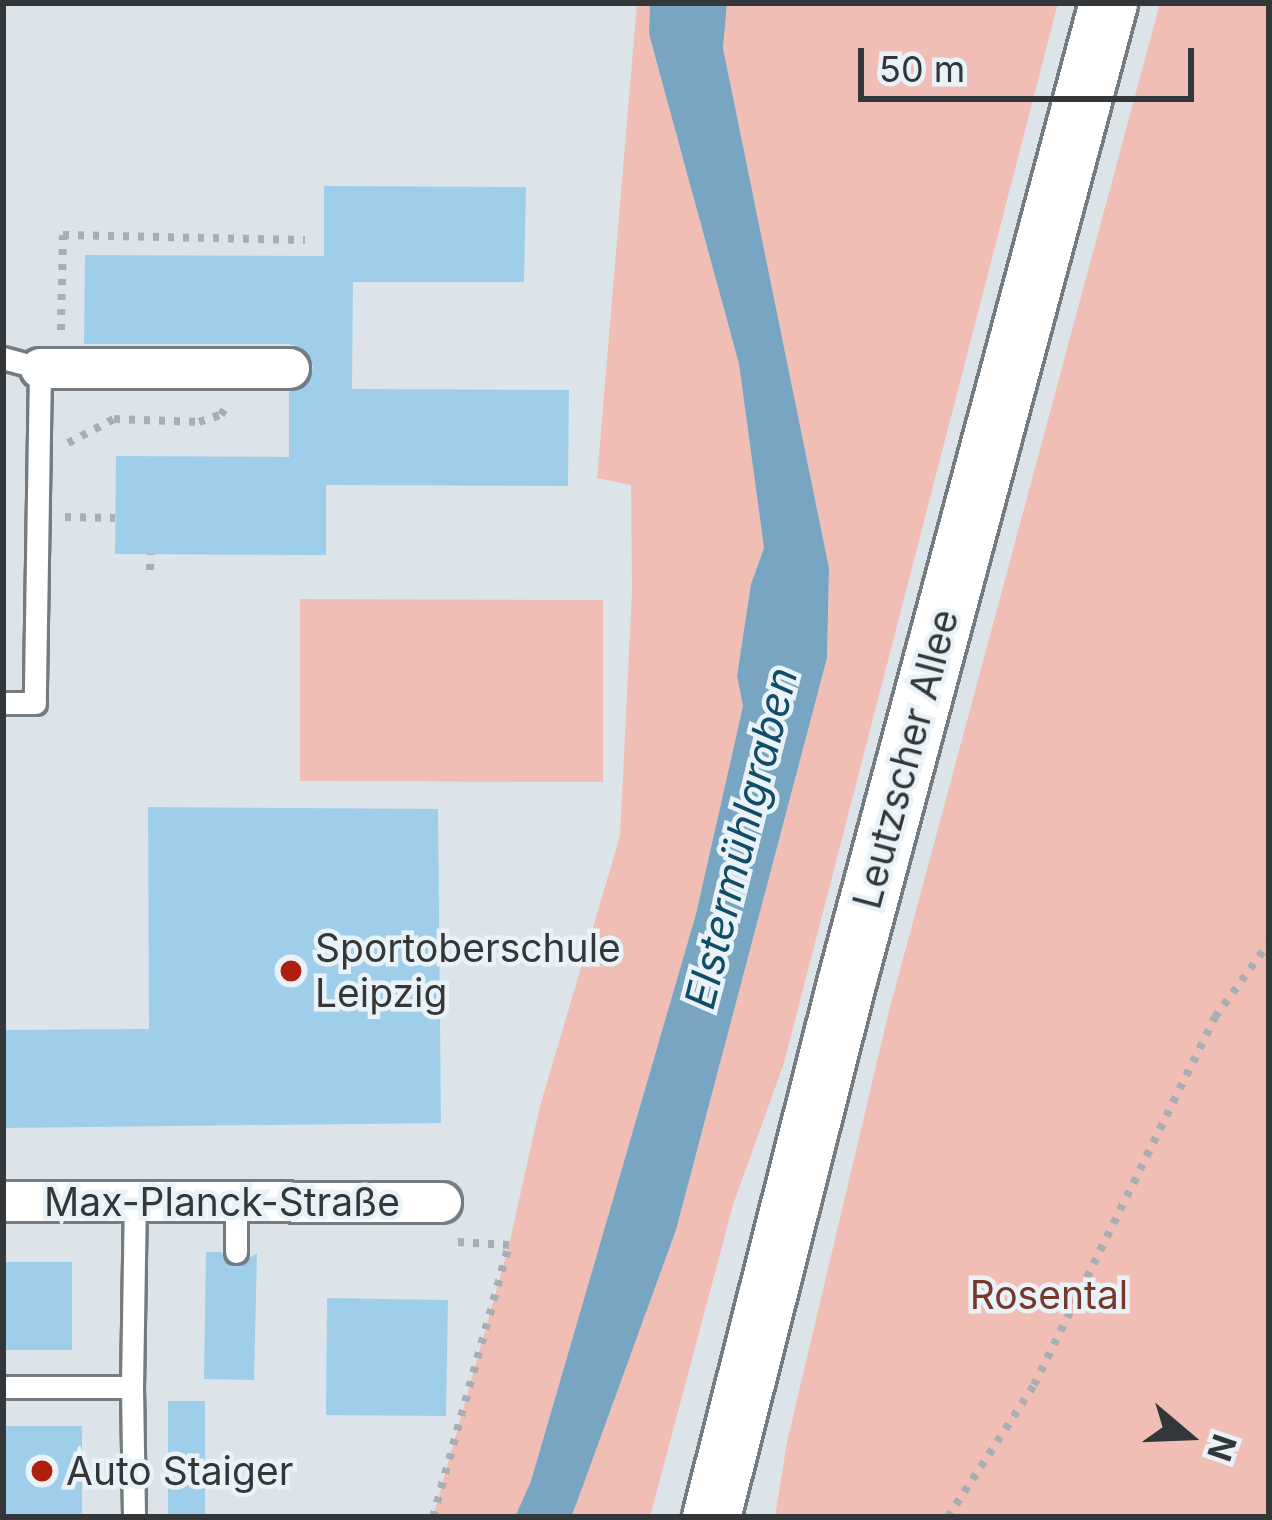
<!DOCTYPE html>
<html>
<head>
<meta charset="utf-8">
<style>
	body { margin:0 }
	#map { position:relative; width:1272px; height:1520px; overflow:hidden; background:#dce4ea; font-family:Inter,sans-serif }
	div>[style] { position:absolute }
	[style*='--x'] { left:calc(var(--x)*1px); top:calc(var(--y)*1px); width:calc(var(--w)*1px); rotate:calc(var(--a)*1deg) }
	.green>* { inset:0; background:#f0beb4 }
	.water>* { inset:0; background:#78a5c1 }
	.building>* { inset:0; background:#9fceeb }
	.path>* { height:8px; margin-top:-4px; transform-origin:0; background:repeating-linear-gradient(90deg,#a8aeb3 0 6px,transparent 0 15px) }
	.roads { filter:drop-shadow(3px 0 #747c81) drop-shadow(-3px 0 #747c81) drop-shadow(0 3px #747c81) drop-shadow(0 -3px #747c81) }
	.lane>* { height:21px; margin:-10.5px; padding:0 10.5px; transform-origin:10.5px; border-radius:10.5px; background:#fff }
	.street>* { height:39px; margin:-19.5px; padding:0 19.5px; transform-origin:19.5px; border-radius:19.5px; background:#fff }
	.secondary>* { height:57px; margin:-28.5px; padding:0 28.5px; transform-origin:28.5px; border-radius:28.5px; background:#fff }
	.dots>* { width:33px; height:33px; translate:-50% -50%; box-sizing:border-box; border:6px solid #e9f2f7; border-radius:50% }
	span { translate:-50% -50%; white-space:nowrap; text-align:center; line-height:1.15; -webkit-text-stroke:9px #e9f2f7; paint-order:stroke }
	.street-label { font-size:39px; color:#343739 }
	.poi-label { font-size:39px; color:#343739 }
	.left { translate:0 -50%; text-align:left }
	.park-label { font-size:39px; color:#78372d }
	.water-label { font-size:42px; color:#114c68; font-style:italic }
	.frame { position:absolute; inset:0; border:6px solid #343739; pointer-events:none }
	.north { position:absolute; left:1128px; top:1376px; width:120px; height:120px; -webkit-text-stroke:9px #e9f2f7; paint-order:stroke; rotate:109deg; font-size:33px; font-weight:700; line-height:48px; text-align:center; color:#343739 }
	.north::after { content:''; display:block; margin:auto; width:42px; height:54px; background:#343739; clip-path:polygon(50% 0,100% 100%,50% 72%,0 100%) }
	.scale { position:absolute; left:858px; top:48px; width:336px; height:54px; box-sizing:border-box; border:6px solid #343739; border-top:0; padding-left:15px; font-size:36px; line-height:42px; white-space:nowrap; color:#343739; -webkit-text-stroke:9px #e9f2f7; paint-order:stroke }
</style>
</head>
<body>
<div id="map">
	<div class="green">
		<div style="clip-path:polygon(637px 3px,650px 3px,649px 34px,739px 364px,764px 548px,751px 584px,737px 676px,743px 706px,696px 914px,531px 1481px,515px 1517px,433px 1517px,509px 1245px,540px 1106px,620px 836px,632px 592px,631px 485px,597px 478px)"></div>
		<div style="clip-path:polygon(727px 3px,1058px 3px,784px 1063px,733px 1205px,650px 1517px,571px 1517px,676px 1230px,827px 658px,829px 568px,723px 48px)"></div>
		<div style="clip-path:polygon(1160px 3px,1269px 3px,1269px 1517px,775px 1517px,787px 1442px,889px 1011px)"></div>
		<div style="clip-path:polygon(300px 599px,603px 600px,603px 782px,300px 781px)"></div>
	</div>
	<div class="water">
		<div style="clip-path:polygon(650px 3px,727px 3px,723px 48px,829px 568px,827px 658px,676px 1230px,577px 1502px,571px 1517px,515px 1517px,531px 1481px,696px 914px,743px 706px,737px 676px,751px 584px,764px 548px,739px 364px,649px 34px)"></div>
	</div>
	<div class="building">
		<div style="clip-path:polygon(324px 186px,526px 187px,524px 282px,353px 282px,352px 389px,569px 390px,568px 486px,326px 485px,326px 555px,115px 554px,116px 456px,289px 457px,289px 392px,309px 381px,313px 367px,302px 348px,289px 344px,84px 344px,85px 255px,324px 256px)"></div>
		<div style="clip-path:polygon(148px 807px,438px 809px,441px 1123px,3px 1128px,3px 1030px,149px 1029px)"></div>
		<div style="clip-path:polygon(206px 1252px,221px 1252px,235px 1267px,257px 1253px,254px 1380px,204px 1379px)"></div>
		<div style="clip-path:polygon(3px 1262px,72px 1262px,72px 1350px,3px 1350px)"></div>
		<div style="clip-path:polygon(327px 1298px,448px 1300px,446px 1416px,326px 1415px)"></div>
		<div style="clip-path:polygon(168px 1401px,205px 1401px,205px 1517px,168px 1517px)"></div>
		<div style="clip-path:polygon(3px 1426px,82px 1426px,82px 1517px,3px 1517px)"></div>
	</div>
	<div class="path">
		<div style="--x:61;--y:330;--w:95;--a:-88.8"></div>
		<div style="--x:63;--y:235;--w:242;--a:1.2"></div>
		<div style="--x:68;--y:443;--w:52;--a:-27.6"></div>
		<div style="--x:114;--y:419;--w:85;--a:2"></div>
		<div style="--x:199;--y:422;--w:23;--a:-18"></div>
		<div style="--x:221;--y:415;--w:9;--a:-58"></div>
		<div style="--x:65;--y:517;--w:50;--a:1.1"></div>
		<div style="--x:150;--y:570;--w:16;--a:-86"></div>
		<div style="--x:433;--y:1517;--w:282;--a:-74.4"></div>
		<div style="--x:509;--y:1245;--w:52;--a:-176.7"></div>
		<div style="--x:948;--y:1517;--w:158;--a:-56.9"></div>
		<div style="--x:1034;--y:1385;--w:410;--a:-63.8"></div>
		<div style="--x:1215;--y:1017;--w:92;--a:-53.9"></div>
	</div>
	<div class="roads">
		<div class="lane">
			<div style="--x:3;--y:358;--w:38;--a:15"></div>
			<div style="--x:40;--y:368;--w:335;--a:90.9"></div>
			<div style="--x:35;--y:703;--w:32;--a:180"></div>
			<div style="--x:236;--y:1203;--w:49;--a:90"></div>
			<div style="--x:3;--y:1387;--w:129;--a:0"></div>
			<div style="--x:132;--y:1387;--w:184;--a:-89.1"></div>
			<div style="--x:132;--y:1387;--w:130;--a:89.1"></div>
		</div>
		<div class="street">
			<div style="--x:40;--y:368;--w:249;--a:0"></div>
			<div style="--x:3;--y:1201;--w:438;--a:0.1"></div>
		</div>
		<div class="secondary">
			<div style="--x:711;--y:1517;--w:547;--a:-75.81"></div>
			<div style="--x:845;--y:987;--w:1019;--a:-75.04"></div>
		</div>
	</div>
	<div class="dots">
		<div style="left:291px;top:971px;background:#ae1f10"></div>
		<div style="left:42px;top:1471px;background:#ae1f10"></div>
	</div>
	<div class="street-label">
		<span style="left:906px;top:759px;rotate:-75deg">Leutzscher Allee</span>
		<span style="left:222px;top:1202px">Max-Planck-Straße</span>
	</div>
	<div class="poi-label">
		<span class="left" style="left:315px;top:971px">Sportoberschule<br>Leipzig</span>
		<span class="left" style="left:66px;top:1471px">Auto Staiger</span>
	</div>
	<div class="park-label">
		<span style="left:1049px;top:1295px">Rosental</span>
	</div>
	<div class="water-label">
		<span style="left:741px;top:838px;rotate:-76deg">Elstermühlgraben</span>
	</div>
	<div class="frame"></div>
	<div class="north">N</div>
	<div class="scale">50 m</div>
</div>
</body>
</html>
